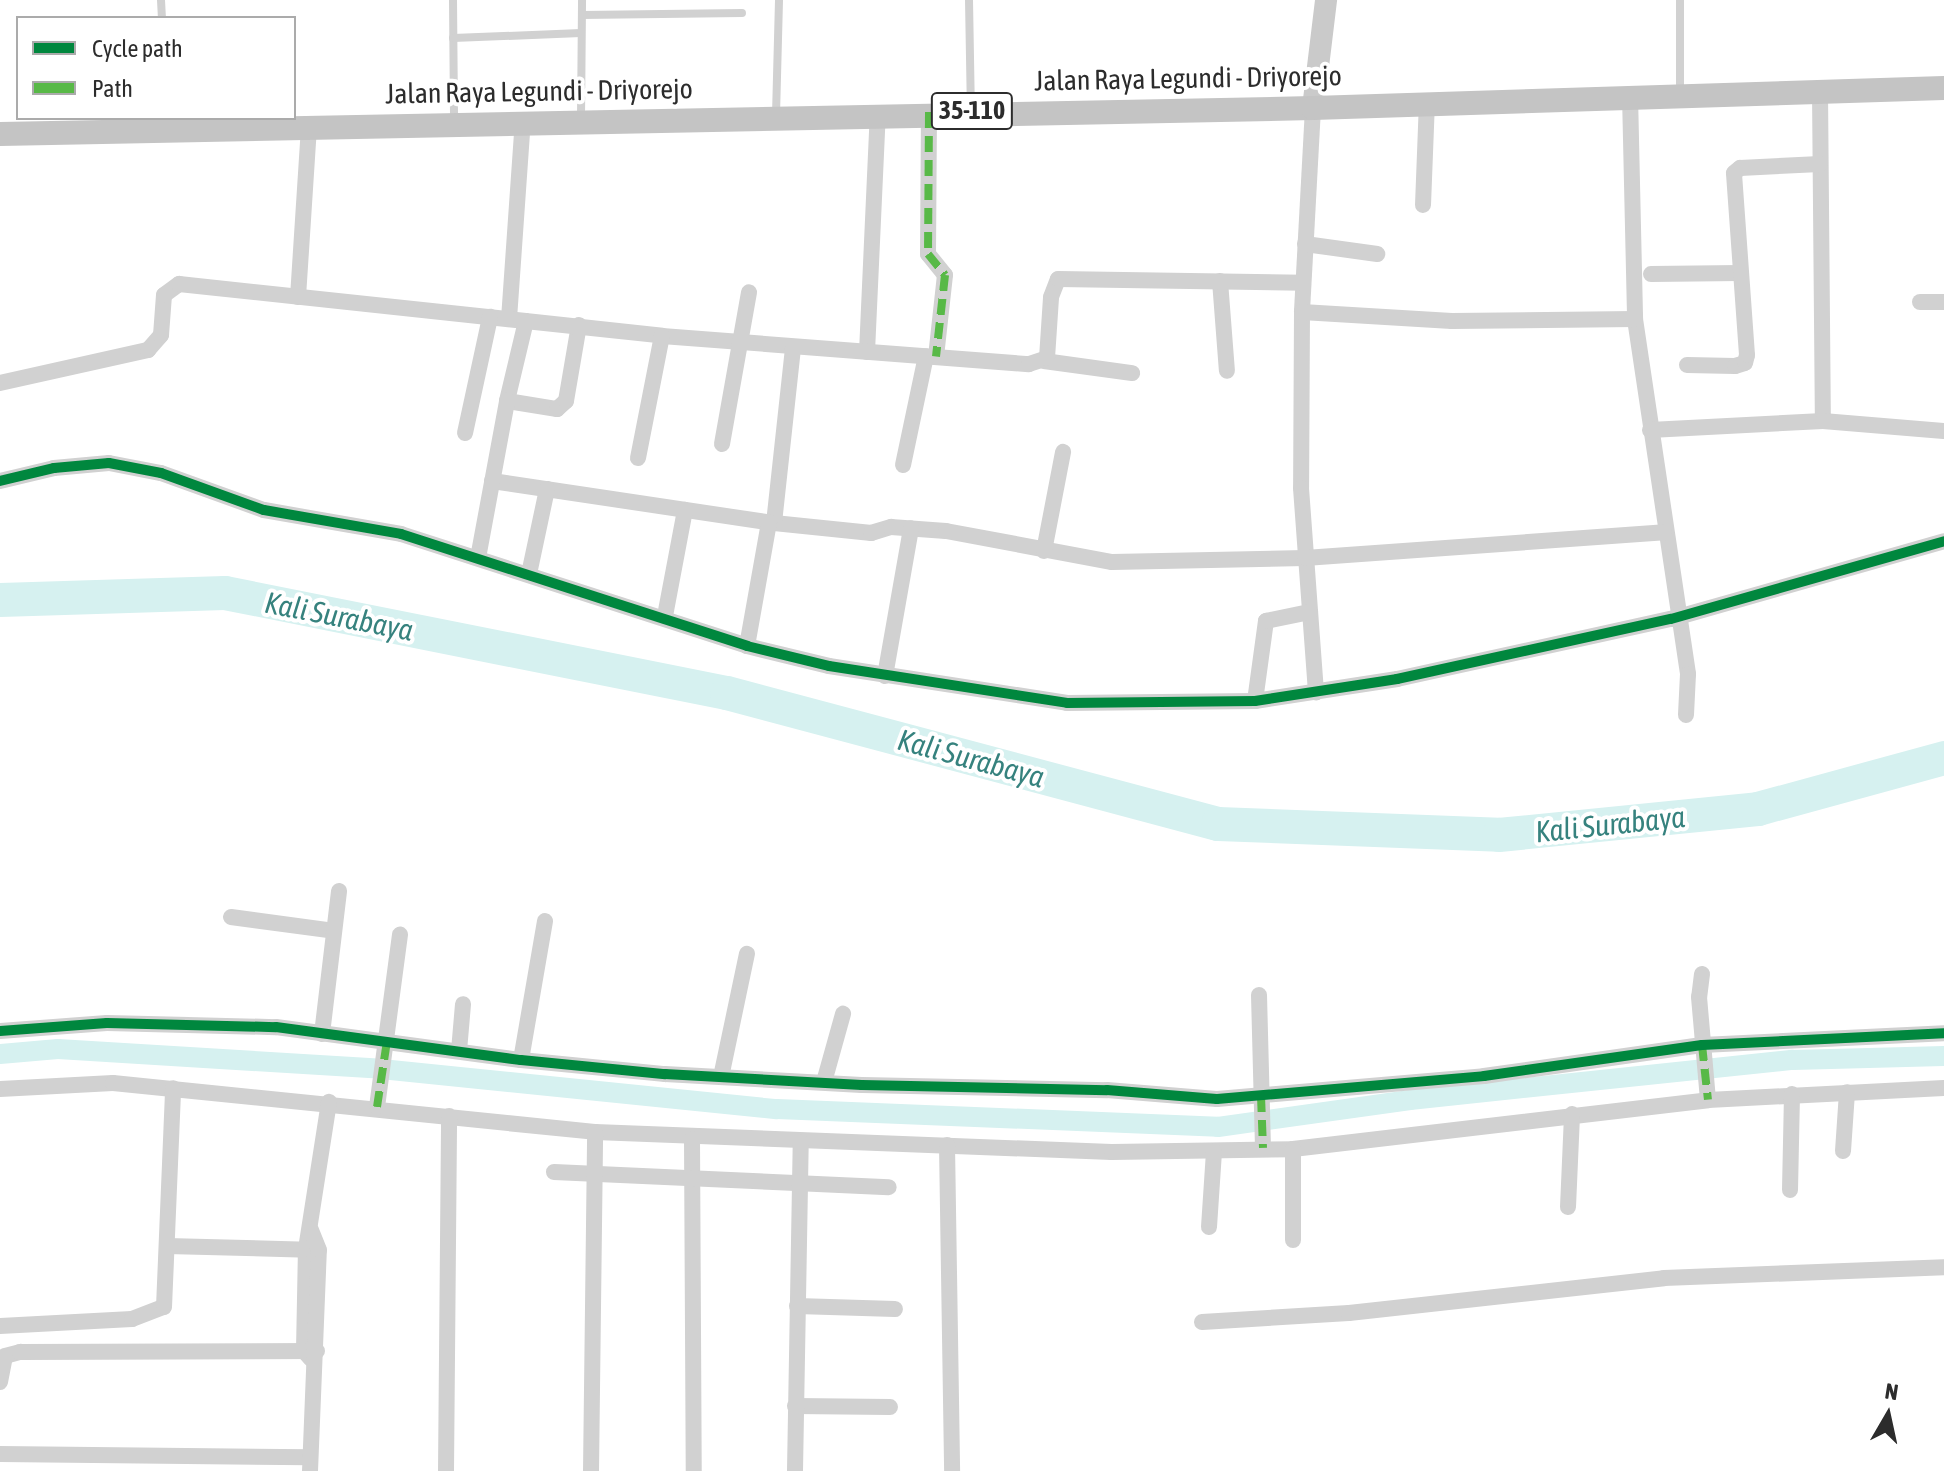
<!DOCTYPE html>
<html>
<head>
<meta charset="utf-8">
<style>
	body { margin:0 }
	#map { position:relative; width:1944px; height:1471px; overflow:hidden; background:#fff; font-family:"Asap Condensed",sans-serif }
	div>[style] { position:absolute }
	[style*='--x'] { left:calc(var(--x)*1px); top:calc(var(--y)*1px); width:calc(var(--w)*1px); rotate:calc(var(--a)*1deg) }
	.canal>* { height:20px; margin:-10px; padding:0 10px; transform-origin:10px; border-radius:10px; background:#d6f1f0 }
	.river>* { height:34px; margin:-17px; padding:0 17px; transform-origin:17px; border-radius:17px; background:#d6f1f0 }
	.service>* { height:8px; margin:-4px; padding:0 4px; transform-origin:4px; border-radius:4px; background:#d1d1d1 }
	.minor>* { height:16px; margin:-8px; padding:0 8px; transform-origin:8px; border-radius:8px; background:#d1d1d1 }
	.secondary>* { height:22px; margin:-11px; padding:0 11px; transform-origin:11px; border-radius:11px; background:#cacaca }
	.primary>* { height:24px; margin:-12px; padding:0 12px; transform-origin:12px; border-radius:12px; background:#c4c4c4 }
	.quiet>* { height:8px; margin-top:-4px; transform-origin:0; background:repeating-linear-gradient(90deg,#58b947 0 16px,transparent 0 24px) }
	.cycleway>* { height:10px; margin:-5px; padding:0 5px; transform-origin:5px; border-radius:5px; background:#00873e }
	span { translate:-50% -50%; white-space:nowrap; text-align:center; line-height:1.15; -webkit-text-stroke:8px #fff; paint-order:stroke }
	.shield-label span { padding:2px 6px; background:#fff; border:2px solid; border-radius:6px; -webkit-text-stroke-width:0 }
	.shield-label { font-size:26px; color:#2c2c2c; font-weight:700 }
	.street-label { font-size:28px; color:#2c2c2c }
	.water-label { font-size:30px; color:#36827e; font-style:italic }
	.legend { position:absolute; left:16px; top:16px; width:280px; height:104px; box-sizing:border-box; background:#fff; border:2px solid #ababab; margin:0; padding:10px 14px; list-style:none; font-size:24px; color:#2c2c2c }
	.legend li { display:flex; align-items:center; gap:16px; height:40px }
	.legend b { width:40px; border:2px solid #ababab }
	.north { position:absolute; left:1848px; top:1375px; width:80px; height:80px; -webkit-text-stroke:6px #fff; paint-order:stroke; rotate:9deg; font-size:22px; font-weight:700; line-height:32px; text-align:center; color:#2c2c2c }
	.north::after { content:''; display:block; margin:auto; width:28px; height:36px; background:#2c2c2c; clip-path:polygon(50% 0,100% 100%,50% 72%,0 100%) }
</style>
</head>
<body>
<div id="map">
	<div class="canal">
		<div style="--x:0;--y:1054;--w:58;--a:-4.9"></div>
		<div style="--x:58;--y:1049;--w:324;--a:3.5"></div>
		<div style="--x:381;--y:1069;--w:398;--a:5.8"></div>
		<div style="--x:777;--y:1109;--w:441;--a:2.3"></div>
		<div style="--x:1218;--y:1127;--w:194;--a:-8"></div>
		<div style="--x:1410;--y:1100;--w:385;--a:-6"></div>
		<div style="--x:1793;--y:1060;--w:151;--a:-1.5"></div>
	</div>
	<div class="river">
		<div style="--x:0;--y:600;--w:225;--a:-1.8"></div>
		<div style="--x:225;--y:593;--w:512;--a:11.27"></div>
		<div style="--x:727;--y:693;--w:508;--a:14.94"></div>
		<div style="--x:1218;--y:824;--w:281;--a:2.2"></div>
		<div style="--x:1499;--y:835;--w:260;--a:-5.7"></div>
		<div style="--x:1758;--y:809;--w:193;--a:-15.3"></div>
	</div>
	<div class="service">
		<div style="--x:161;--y:0;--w:18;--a:87"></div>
		<div style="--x:453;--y:0;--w:122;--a:89.5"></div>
		<div style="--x:969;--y:0;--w:111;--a:89"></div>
		<div style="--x:1680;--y:0;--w:94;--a:90"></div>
		<div style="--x:582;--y:15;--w:160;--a:-0.7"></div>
		<div style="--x:453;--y:38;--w:128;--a:-2.2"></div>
		<div style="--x:776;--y:115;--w:115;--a:-88.5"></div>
		<div style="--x:581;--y:119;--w:119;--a:-89.5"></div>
	</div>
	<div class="minor">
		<div style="--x:1820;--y:91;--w:330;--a:89.5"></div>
		<div style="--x:1630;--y:95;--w:224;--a:88.7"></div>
		<div style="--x:1635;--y:319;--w:359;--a:81.5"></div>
		<div style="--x:1688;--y:674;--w:41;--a:92.8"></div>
		<div style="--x:1313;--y:108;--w:204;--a:93.1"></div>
		<div style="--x:1302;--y:312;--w:176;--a:90.3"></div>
		<div style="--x:1301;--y:488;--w:205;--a:85.8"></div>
		<div style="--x:929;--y:112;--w:142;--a:90.4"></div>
		<div style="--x:928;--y:254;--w:27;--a:51"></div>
		<div style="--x:945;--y:275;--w:82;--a:96.3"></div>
		<div style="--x:1423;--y:205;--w:103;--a:-87.8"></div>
		<div style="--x:1305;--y:244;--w:73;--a:7.9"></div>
		<div style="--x:1651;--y:274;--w:89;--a:-0.6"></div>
		<div style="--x:1220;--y:281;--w:90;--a:85.6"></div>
		<div style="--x:298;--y:297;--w:169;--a:-86.3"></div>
		<div style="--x:1920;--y:302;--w:24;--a:0"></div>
		<div style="--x:1302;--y:312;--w:150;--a:3.4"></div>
		<div style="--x:1452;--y:321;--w:183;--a:-0.6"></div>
		<div style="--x:509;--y:319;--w:198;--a:-86"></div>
		<div style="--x:526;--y:321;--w:82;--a:103.4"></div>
		<div style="--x:507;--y:401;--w:51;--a:9.1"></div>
		<div style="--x:557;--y:409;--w:12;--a:-42"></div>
		<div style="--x:566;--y:401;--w:77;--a:-80.3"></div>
		<div style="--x:867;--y:352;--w:239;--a:-87.4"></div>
		<div style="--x:1044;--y:361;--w:89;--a:7.8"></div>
		<div style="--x:1687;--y:365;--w:48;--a:1.2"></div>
		<div style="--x:1735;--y:366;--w:10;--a:-17"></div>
		<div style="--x:1745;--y:363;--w:8;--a:-76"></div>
		<div style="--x:1747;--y:355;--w:182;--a:-94.1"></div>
		<div style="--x:1734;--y:173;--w:8;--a:-40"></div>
		<div style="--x:1740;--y:168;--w:80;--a:-2.9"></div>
		<div style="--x:0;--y:383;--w:152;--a:-12.6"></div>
		<div style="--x:148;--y:350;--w:20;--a:-49"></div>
		<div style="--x:161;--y:335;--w:40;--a:-85.7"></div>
		<div style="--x:164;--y:295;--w:19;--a:-36"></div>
		<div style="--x:179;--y:284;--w:486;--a:6.1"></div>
		<div style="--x:662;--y:336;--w:368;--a:4.4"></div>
		<div style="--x:1029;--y:364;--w:19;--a:-18"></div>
		<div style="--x:1047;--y:358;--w:61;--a:-86.2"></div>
		<div style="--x:1051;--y:297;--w:19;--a:-69"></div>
		<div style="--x:1058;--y:279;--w:245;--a:0.9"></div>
		<div style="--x:1650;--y:430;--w:173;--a:-3"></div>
		<div style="--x:1823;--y:421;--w:121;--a:4.7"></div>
		<div style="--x:465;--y:433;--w:119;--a:-77.8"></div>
		<div style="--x:722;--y:444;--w:154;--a:-79.9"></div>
		<div style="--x:638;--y:458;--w:124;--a:-78.9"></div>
		<div style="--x:903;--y:465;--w:111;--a:-78.1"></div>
		<div style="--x:0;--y:481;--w:56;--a:-13.5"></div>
		<div style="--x:54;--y:468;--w:55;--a:-5.2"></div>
		<div style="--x:109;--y:463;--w:53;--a:10.9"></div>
		<div style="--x:161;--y:473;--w:109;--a:19.8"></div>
		<div style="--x:264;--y:510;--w:139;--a:9.9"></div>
		<div style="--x:401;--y:534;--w:364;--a:17.9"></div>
		<div style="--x:747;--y:646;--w:84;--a:13.7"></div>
		<div style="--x:829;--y:666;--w:241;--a:8.8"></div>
		<div style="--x:1067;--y:703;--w:188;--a:-0.6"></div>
		<div style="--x:1255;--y:701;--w:144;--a:-8.8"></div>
		<div style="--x:1397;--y:679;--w:280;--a:-12.4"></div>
		<div style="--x:1671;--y:619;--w:284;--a:-15.9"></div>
		<div style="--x:492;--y:481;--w:285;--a:8.5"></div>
		<div style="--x:774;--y:523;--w:98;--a:5.9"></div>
		<div style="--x:871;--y:533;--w:21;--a:-17"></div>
		<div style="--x:891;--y:527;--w:55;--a:4.2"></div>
		<div style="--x:946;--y:531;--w:169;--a:10.6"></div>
		<div style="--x:1112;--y:562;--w:193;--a:-1.2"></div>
		<div style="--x:1305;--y:558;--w:360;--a:-4.1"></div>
		<div style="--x:774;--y:523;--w:176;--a:-83.8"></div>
		<div style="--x:1044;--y:551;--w:101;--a:-79.1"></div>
		<div style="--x:478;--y:558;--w:160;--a:-79.5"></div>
		<div style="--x:529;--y:574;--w:87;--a:-78"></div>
		<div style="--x:665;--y:616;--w:108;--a:-79.3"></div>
		<div style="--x:747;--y:646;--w:126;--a:-79.9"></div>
		<div style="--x:885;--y:676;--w:150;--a:-80"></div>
		<div style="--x:1255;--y:701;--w:81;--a:-82.2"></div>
		<div style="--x:1266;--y:621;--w:45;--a:-11.6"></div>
		<div style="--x:231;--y:917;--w:104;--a:7.7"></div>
		<div style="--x:1702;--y:974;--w:23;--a:97"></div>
		<div style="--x:1699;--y:997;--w:103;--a:85"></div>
		<div style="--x:1259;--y:995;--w:153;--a:88.5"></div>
		<div style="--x:0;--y:1031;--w:107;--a:-4.3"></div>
		<div style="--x:107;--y:1023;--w:169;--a:1.4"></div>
		<div style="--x:276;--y:1027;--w:247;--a:7.7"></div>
		<div style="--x:521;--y:1060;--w:145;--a:5.6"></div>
		<div style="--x:665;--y:1074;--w:197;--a:3.2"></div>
		<div style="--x:862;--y:1085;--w:245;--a:1.2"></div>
		<div style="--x:1107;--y:1090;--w:110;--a:4.7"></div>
		<div style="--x:1217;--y:1099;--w:268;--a:-4.9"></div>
		<div style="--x:1484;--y:1076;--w:220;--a:-8.1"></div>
		<div style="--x:1702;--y:1045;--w:242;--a:-2.8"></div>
		<div style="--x:322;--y:1034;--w:144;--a:-83.2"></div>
		<div style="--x:459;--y:1051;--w:47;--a:-85.1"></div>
		<div style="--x:521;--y:1060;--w:141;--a:-80.2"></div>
		<div style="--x:721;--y:1077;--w:126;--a:-78.1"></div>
		<div style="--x:824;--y:1082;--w:71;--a:-74.4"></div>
		<div style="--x:0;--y:1089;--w:113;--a:-3"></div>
		<div style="--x:113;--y:1083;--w:484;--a:5.8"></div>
		<div style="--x:595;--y:1132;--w:517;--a:2.22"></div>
		<div style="--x:1112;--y:1152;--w:181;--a:-0.9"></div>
		<div style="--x:1293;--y:1149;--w:418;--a:-6.7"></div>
		<div style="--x:1708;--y:1100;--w:236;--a:-2.9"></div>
		<div style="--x:377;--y:1107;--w:174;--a:-82.4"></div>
		<div style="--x:692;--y:1139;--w:332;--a:89.7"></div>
		<div style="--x:947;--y:1145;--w:326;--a:89.1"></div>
		<div style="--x:1293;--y:1149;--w:91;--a:90"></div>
		<div style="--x:1843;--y:1151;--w:59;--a:-86.1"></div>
		<div style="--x:554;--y:1172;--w:335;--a:2.6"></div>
		<div style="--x:1790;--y:1190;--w:96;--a:-88.8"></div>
		<div style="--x:1568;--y:1207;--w:93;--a:-87.5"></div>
		<div style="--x:1209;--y:1227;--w:76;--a:-86.2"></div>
		<div style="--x:167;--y:1246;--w:150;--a:1.5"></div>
		<div style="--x:797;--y:1306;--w:98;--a:1.8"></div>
		<div style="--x:1202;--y:1322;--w:147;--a:-3.5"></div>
		<div style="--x:1349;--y:1313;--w:317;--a:-6.3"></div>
		<div style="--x:1664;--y:1278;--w:280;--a:-2.2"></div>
		<div style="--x:0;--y:1326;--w:132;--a:-3"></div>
		<div style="--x:132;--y:1319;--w:34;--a:-21"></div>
		<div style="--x:164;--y:1307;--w:219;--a:-87.6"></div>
		<div style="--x:311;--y:1359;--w:11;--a:-131"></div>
		<div style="--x:304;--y:1351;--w:102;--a:-88.9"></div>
		<div style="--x:306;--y:1249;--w:149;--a:-81.1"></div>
		<div style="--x:0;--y:1382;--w:26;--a:-79"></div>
		<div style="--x:5;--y:1356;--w:16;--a:-15"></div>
		<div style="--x:20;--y:1352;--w:297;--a:-0.2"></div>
		<div style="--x:795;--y:1406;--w:95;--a:0.6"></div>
		<div style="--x:0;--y:1454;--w:310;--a:0.6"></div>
		<div style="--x:310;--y:1471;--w:221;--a:-87.7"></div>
		<div style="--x:319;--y:1250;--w:22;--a:-112"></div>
		<div style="--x:446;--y:1471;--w:355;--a:-89.5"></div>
		<div style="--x:591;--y:1471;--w:339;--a:-89.3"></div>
		<div style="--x:795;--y:1471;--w:329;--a:-89"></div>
	</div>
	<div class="secondary">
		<div style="--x:1313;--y:108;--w:109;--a:-83.1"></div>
	</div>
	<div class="primary">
		<div style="--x:0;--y:134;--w:1313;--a:-1.13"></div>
		<div style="--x:1313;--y:108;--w:631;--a:-1.82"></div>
	</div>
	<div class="quiet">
		<div style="--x:929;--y:112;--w:142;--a:90.4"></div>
		<div style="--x:928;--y:254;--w:27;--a:51"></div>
		<div style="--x:945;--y:275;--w:82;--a:96.3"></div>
		<div style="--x:1702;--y:1045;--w:55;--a:83.8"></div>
		<div style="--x:1261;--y:1096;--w:52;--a:87.8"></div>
		<div style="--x:377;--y:1107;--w:67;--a:-81.4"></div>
	</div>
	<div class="cycleway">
		<div style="--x:0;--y:481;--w:56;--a:-13.5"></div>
		<div style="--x:54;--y:468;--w:55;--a:-5.2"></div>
		<div style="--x:109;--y:463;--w:53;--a:10.9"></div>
		<div style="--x:161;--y:473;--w:109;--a:19.8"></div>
		<div style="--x:264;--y:510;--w:139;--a:9.9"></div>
		<div style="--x:401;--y:534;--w:364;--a:17.9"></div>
		<div style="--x:747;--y:646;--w:84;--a:13.7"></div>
		<div style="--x:829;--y:666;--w:241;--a:8.8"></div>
		<div style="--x:1067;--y:703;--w:188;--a:-0.6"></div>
		<div style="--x:1255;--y:701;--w:144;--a:-8.8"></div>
		<div style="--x:1397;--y:679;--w:280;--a:-12.4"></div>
		<div style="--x:1671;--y:619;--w:284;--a:-15.9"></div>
		<div style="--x:0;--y:1031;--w:107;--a:-4.3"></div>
		<div style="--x:107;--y:1023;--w:169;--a:1.4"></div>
		<div style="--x:276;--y:1027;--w:247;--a:7.7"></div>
		<div style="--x:521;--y:1060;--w:145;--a:5.6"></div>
		<div style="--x:665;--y:1074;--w:197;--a:3.2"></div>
		<div style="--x:862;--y:1085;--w:245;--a:1.2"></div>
		<div style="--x:1107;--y:1090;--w:110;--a:4.7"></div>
		<div style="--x:1217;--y:1099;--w:268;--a:-4.9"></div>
		<div style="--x:1484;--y:1076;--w:220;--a:-8.1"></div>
		<div style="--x:1702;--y:1045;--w:242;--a:-2.8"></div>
	</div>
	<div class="shield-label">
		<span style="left:972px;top:111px">35-110</span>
	</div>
	<div class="street-label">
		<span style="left:1188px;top:78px;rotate:-1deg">Jalan Raya Legundi - Driyorejo</span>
		<span style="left:539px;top:91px;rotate:-1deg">Jalan Raya Legundi - Driyorejo</span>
	</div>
	<div class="water-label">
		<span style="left:339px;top:616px;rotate:11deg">Kali Surabaya</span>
		<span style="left:971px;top:758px;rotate:15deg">Kali Surabaya</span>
		<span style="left:1610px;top:824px;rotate:-6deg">Kali Surabaya</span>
	</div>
	<ul class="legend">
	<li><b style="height:10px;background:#00873e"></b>Cycle path</li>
	<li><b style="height:10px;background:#58b947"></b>Path</li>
	</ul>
	<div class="north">N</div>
</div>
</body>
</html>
